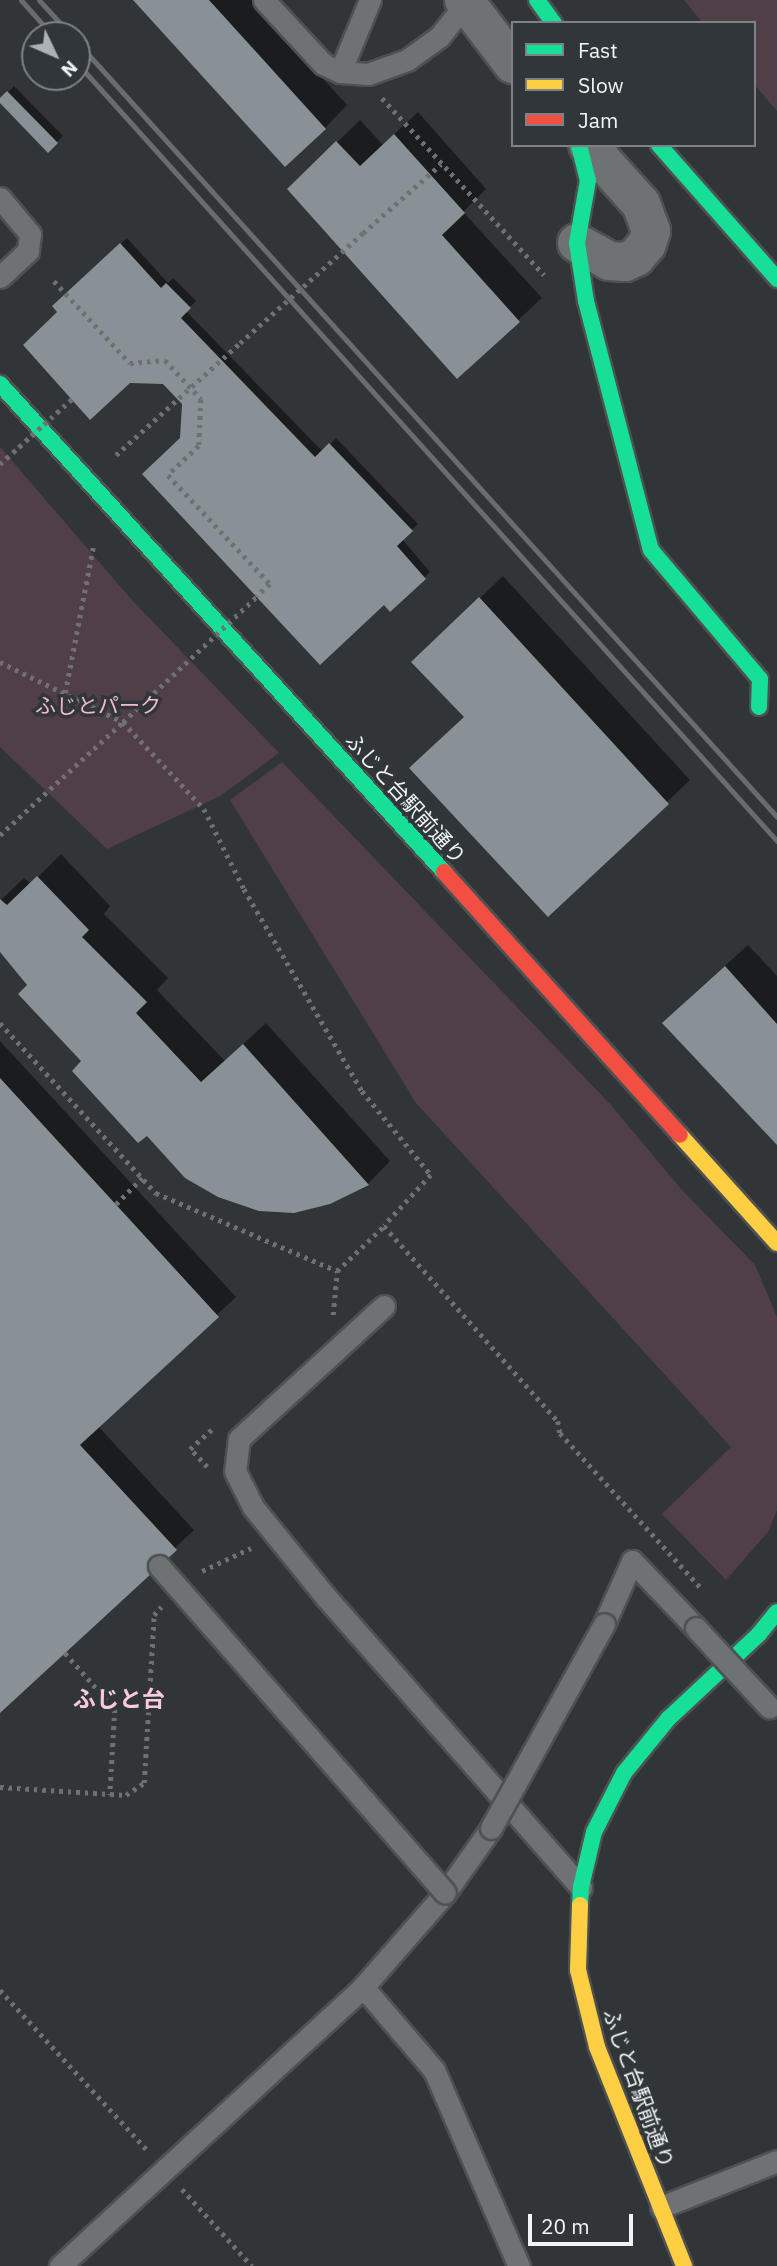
<!DOCTYPE html>
<html>
<head>
<meta charset="utf-8">
<style>
	body { margin:0 }
	#map { position:relative; width:777px; height:2266px; overflow:hidden; background:#323537; font-family:"IBM Plex Sans","Noto Sans JP",sans-serif }
	div>[style] { position:absolute }
	[style*='--x'] { left:calc(var(--x)*1px); top:calc(var(--y)*1px); width:calc(var(--w)*1px); rotate:calc(var(--a)*1deg) }
	.green>* { inset:0; background:#513f47 }
	.shadow>* { inset:0; background:#0007 }
	.building>* { inset:0; background:#889195 }
	.path>* { height:4.5px; margin-top:-2.25px; transform-origin:0; background:repeating-linear-gradient(90deg,#6e7071 0 3.5px,transparent 0 8.5px) }
	.roads { filter:drop-shadow(2px 0 #4e5152) drop-shadow(-2px 0 #4e5152) drop-shadow(0 2px #4e5152) drop-shadow(0 -2px #4e5152) }
	.lane>* { height:21px; margin:-10.5px; padding:0 10.5px; transform-origin:10.5px; border-radius:10.5px; background:#6f7273 }
	.street>* { height:38px; margin:-19px; padding:0 19px; transform-origin:19px; border-radius:19px; background:#6f7273 }
	.fast>* { height:16px; margin:-8px; padding:0 8px; transform-origin:8px; border-radius:8px; background:#16e098 }
	.slow>* { height:16px; margin:-8px; padding:0 8px; transform-origin:8px; border-radius:8px; background:#ffcf43 }
	.jam>* { height:16px; margin:-8px; padding:0 8px; transform-origin:8px; border-radius:8px; background:#f24e42 }
	.rail>* { height:5px; margin:-2.5px; padding:0 2.5px; transform-origin:2.5px; border-radius:2.5px; background:#696b6d }
	.path-bridge>* { height:4.5px; margin-top:-2.25px; transform-origin:0; background:repeating-linear-gradient(90deg,#6e7071 0 3.5px,transparent 0 8.5px) }
	.bridges { filter:drop-shadow(2px 0 #4e5152) drop-shadow(-2px 0 #4e5152) drop-shadow(0 2px #4e5152) drop-shadow(0 -2px #4e5152) }
	.lane-bridge>* { height:21px; margin:-10.5px; padding:0 10.5px; transform-origin:10.5px; border-radius:10.5px; background:#6f7273 }
	span { translate:-50% -50%; white-space:nowrap; text-align:center; line-height:1.15; -webkit-text-stroke:7px #303639; paint-order:stroke }
	.park-label { font-size:21px; color:#f5b8d1 }
	.street-label { font-size:21px; color:#f1f5f7 }
	.neighbourhood-label { font-size:23px; color:#fbcade; font-weight:700 }
	.legend { position:absolute; left:511px; top:21px; width:245px; height:126px; box-sizing:border-box; background:#303639; border:2px solid #7d8285; margin:0; padding:9px 12px; list-style:none; font-size:21px; color:#f1f5f7 }
	.legend li { display:flex; align-items:center; gap:14px; height:35px }
	.legend b { width:35px; border:2px solid #7d8285 }
	.north { position:absolute; left:21px; top:21px; width:70px; height:70px; box-sizing:border-box; background:#303639; border:2px solid #7d8285; border-radius:50%; rotate:134deg; font-size:19px; font-weight:700; line-height:28px; text-align:center; color:#f1f5f7 }
	.north::after { content:''; display:block; margin:auto; width:24px; height:32px; background:#aeb2b4; clip-path:polygon(50% 0,100% 100%,50% 72%,0 100%) }
	.scale { position:absolute; left:528px; top:2214px; width:105px; height:32px; box-sizing:border-box; border:4px solid #f1f5f7; border-top:0; padding-left:9px; font-size:21px; line-height:24px; white-space:nowrap; color:#f1f5f7; -webkit-text-stroke:5px #303639; paint-order:stroke }
</style>
</head>
<body>
<div id="map">
	<div class="green">
		<div style="clip-path:polygon(684px 0,777px 0,777px 111px,754px 84px,754px 23px,703px 23px)"></div>
		<div style="clip-path:polygon(0 447px,131px 599px,279px 753px,220px 796px,107px 849px,0 747px)"></div>
		<div style="clip-path:polygon(282px 762px,610px 1104px,682px 1190px,755px 1265px,777px 1317px,777px 1510px,768px 1532px,726px 1580px,662px 1514px,731px 1447px,416px 1103px,230px 800px)"></div>
	</div>
	<div class="shadow">
		<div style="clip-path:polygon(135px 0,251px 0,347px 105px,325px 128px)"></div>
		<div style="clip-path:polygon(14px 86px,63px 136px,48px 151px,0 101px)"></div>
		<div style="clip-path:polygon(418px 112px,486px 189px,463px 212px,542px 298px,457px 377px,312px 167px,360px 120px,383px 145px)"></div>
		<div style="clip-path:polygon(127px 238px,168px 283px,173px 278px,196px 301px,186px 311px,323px 452px,336px 438px,418px 524px,402px 539px,430px 572px,390px 609px,182px 438px,184px 403px,163px 382px,60px 312px,60px 300px)"></div>
		<div style="clip-path:polygon(503px 576px,690px 780px,548px 915px,436px 640px)"></div>
		<div style="clip-path:polygon(61px 854px,110px 906px,104px 914px,168px 978px,157px 990px,225px 1061px,266px 1023px,390px 1161px,368px 1184px,84px 1061px,0 949px,0 901px,24px 878px,31px 884px)"></div>
		<div style="clip-path:polygon(748px 945px,777px 976px,777px 1142px,687px 1000px)"></div>
		<div style="clip-path:polygon(0 1041px,236px 1297px,98px 1426px,194px 1530px,0 1710px)"></div>
	</div>
	<div class="building">
		<div style="clip-path:polygon(133px 0,209px 0,326px 129px,285px 167px)"></div>
		<div style="clip-path:polygon(7px 91px,58px 143px,48px 153px,0 103px,0 98px)"></div>
		<div style="clip-path:polygon(394px 134px,465px 213px,442px 235px,520px 322px,457px 379px,287px 189px,336px 141px,360px 166px)"></div>
		<div style="clip-path:polygon(120px 243px,161px 288px,166px 283px,191px 308px,181px 318px,315px 457px,329px 443px,413px 531px,397px 546px,426px 579px,390px 612px,384px 605px,320px 665px,142px 474px,180px 438px,182px 404px,163px 384px,130px 383px,90px 420px,23px 345px,57px 312px,52px 306px)"></div>
		<div style="clip-path:polygon(479px 597px,669px 804px,548px 917px,409px 768px,464px 717px,411px 662px)"></div>
		<div style="clip-path:polygon(37px 876px,89px 930px,82px 937px,147px 1002px,136px 1013px,201px 1082px,243px 1044px,369px 1185px,330px 1204px,294px 1213px,259px 1211px,218px 1197px,185px 1178px,147px 1136px,138px 1143px,72px 1071px,81px 1061px,18px 994px,27px 985px,0 952px,0 899px,7px 905px)"></div>
		<div style="clip-path:polygon(725px 966px,777px 1024px,777px 1145px,662px 1023px)"></div>
		<div style="clip-path:polygon(0 1078px,219px 1317px,80px 1445px,177px 1550px,0 1713px)"></div>
	</div>
	<div class="path">
		<div style="--x:382;--y:98;--w:240;--a:47.5"></div>
		<div style="--x:363;--y:233;--w:104;--a:-41.5"></div>
		<div style="--x:54;--y:281;--w:112;--a:47.2"></div>
		<div style="--x:130;--y:363;--w:35;--a:-5"></div>
		<div style="--x:165;--y:360;--w:53;--a:47.3"></div>
		<div style="--x:201;--y:399;--w:47;--a:92.4"></div>
		<div style="--x:199;--y:446;--w:42;--a:136.9"></div>
		<div style="--x:168;--y:475;--w:149;--a:46.9"></div>
		<div style="--x:270;--y:584;--w:18;--a:137"></div>
		<div style="--x:116;--y:455;--w:167;--a:-42.1"></div>
		<div style="--x:0;--y:662;--w:137;--a:26"></div>
		<div style="--x:123;--y:722;--w:119;--a:47"></div>
		<div style="--x:204;--y:809;--w:89;--a:63.4"></div>
		<div style="--x:244;--y:889;--w:234;--a:59.7"></div>
		<div style="--x:362;--y:1091;--w:109;--a:50.6"></div>
		<div style="--x:431;--y:1175;--w:69;--a:132.7"></div>
		<div style="--x:65;--y:693;--w:148;--a:-79.1"></div>
		<div style="--x:0;--y:835;--w:167;--a:-42.6"></div>
		<div style="--x:0;--y:1023;--w:231;--a:47.5"></div>
		<div style="--x:156;--y:1193;--w:197;--a:23.3"></div>
		<div style="--x:337;--y:1271;--w:65;--a:-43.8"></div>
		<div style="--x:384;--y:1226;--w:261;--a:48.3"></div>
		<div style="--x:558;--y:1421;--w:12;--a:81"></div>
		<div style="--x:560;--y:1433;--w:211;--a:47.7"></div>
		<div style="--x:116;--y:1204;--w:37;--a:-45"></div>
		<div style="--x:333;--y:1315;--w:44;--a:-84.8"></div>
		<div style="--x:207;--y:1467;--w:25;--a:-133"></div>
		<div style="--x:190;--y:1449;--w:30;--a:-42"></div>
		<div style="--x:202;--y:1571;--w:54;--a:-25.1"></div>
		<div style="--x:65;--y:1653;--w:75;--a:48.2"></div>
		<div style="--x:115;--y:1709;--w:86;--a:93.3"></div>
		<div style="--x:0;--y:1787;--w:126;--a:3.6"></div>
		<div style="--x:126;--y:1795;--w:22;--a:-34"></div>
		<div style="--x:144;--y:1783;--w:168;--a:-86.6"></div>
		<div style="--x:154;--y:1615;--w:11;--a:-49"></div>
		<div style="--x:0;--y:1990;--w:216;--a:47.4"></div>
		<div style="--x:182;--y:2189;--w:104;--a:47.7"></div>
	</div>
	<div class="roads">
		<div class="lane">
			<div style="--x:264;--y:0;--w:87;--a:47.3"></div>
			<div style="--x:323;--y:64;--w:19;--a:25"></div>
			<div style="--x:340;--y:72;--w:28;--a:4"></div>
			<div style="--x:368;--y:74;--w:41;--a:-19.7"></div>
			<div style="--x:407;--y:60;--w:41;--a:-36"></div>
			<div style="--x:440;--y:36;--w:42;--a:-51.8"></div>
			<div style="--x:340;--y:72;--w:78;--a:-67.4"></div>
			<div style="--x:0;--y:198;--w:47;--a:50.2"></div>
			<div style="--x:30;--y:234;--w:17;--a:97"></div>
			<div style="--x:28;--y:251;--w:38;--a:137"></div>
			<div style="--x:384;--y:1306;--w:197;--a:137.5"></div>
			<div style="--x:239;--y:1439;--w:32;--a:97"></div>
			<div style="--x:235;--y:1471;--w:40;--a:63.4"></div>
			<div style="--x:253;--y:1507;--w:114;--a:51"></div>
			<div style="--x:325;--y:1596;--w:388;--a:48.7"></div>
			<div style="--x:604;--y:1624;--w:69;--a:-66"></div>
			<div style="--x:632;--y:1561;--w:93;--a:46.3"></div>
			<div style="--x:363;--y:1987;--w:109;--a:49.5"></div>
			<div style="--x:434;--y:2070;--w:214;--a:66.6"></div>
			<div style="--x:661;--y:2207;--w:125;--a:-21.6"></div>
			<div style="--x:60;--y:2266;--w:412;--a:-42.6"></div>
			<div style="--x:363;--y:1987;--w:125;--a:-48.9"></div>
			<div style="--x:445;--y:1893;--w:80;--a:-54.7"></div>
		</div>
		<div class="street">
			<div style="--x:464;--y:0;--w:81;--a:52.6"></div>
			<div style="--x:577;--y:243;--w:37;--a:29"></div>
			<div style="--x:609;--y:261;--w:16;--a:4"></div>
			<div style="--x:625;--y:262;--w:12;--a:-24"></div>
			<div style="--x:636;--y:257;--w:17;--a:-50"></div>
			<div style="--x:647;--y:244;--w:14;--a:-73"></div>
			<div style="--x:651;--y:231;--w:29;--a:-110"></div>
			<div style="--x:641;--y:204;--w:79;--a:-131.9"></div>
		</div>
		<div class="fast">
			<div style="--x:537;--y:0;--w:29;--a:54"></div>
			<div style="--x:579;--y:145;--w:36;--a:76"></div>
			<div style="--x:588;--y:180;--w:64;--a:99.9"></div>
			<div style="--x:577;--y:243;--w:59;--a:81.2"></div>
			<div style="--x:586;--y:301;--w:257;--a:75.4"></div>
			<div style="--x:651;--y:550;--w:169;--a:49.8"></div>
			<div style="--x:760;--y:679;--w:28;--a:92"></div>
			<div style="--x:659;--y:145;--w:179;--a:48.6"></div>
			<div style="--x:0;--y:384;--w:660;--a:47.7"></div>
			<div style="--x:580;--y:1905;--w:18;--a:-87"></div>
			<div style="--x:581;--y:1887;--w:57;--a:-76.7"></div>
			<div style="--x:594;--y:1832;--w:66;--a:-63"></div>
			<div style="--x:624;--y:1773;--w:70;--a:-50.8"></div>
			<div style="--x:668;--y:1719;--w:125;--a:-43"></div>
			<div style="--x:759;--y:1634;--w:28;--a:-51"></div>
		</div>
		<div class="slow">
			<div style="--x:680;--y:1135;--w:145;--a:48.1"></div>
			<div style="--x:580;--y:1905;--w:65;--a:91.8"></div>
			<div style="--x:578;--y:1970;--w:79;--a:76.1"></div>
			<div style="--x:597;--y:2047;--w:236;--a:68.3"></div>
		</div>
		<div class="jam">
			<div style="--x:444;--y:872;--w:353;--a:48.1"></div>
		</div>
	</div>
	<div class="rail">
		<div style="--x:21;--y:0;--w:47;--a:48.5"></div>
		<div style="--x:39;--y:0;--w:47;--a:47.6"></div>
		<div style="--x:77;--y:42;--w:1044;--a:47.91"></div>
		<div style="--x:77;--y:63;--w:1047;--a:48.02"></div>
	</div>
	<div class="path-bridge">
		<div style="--x:240;--y:343;--w:165;--a:-41.8"></div>
		<div style="--x:0;--y:464;--w:97;--a:-42.1"></div>
		<div style="--x:123;--y:722;--w:184;--a:-43.2"></div>
	</div>
	<div class="bridges">
		<div class="lane-bridge">
			<div style="--x:159;--y:1566;--w:434;--a:48.8"></div>
			<div style="--x:696;--y:1628;--w:108;--a:47.3"></div>
			<div style="--x:491;--y:1828;--w:233;--a:-61"></div>
		</div>
	</div>
	<div class="park-label">
		<span style="left:98px;top:705px">ふじとパーク</span>
	</div>
	<div class="street-label">
		<span style="left:406px;top:798px;rotate:48deg">ふじと台駅前通り</span>
		<span style="left:639px;top:2088px;rotate:70deg">ふじと台駅前通り</span>
	</div>
	<div class="neighbourhood-label">
		<span style="left:119px;top:1698px">ふじと台</span>
	</div>
	<ul class="legend">
	<li><b style="height:9px;background:#16e098"></b>Fast</li>
	<li><b style="height:9px;background:#ffcf43"></b>Slow</li>
	<li><b style="height:9px;background:#f24e42"></b>Jam</li>
	</ul>
	<div class="north">N</div>
	<div class="scale">20 m</div>
</div>
</body>
</html>
